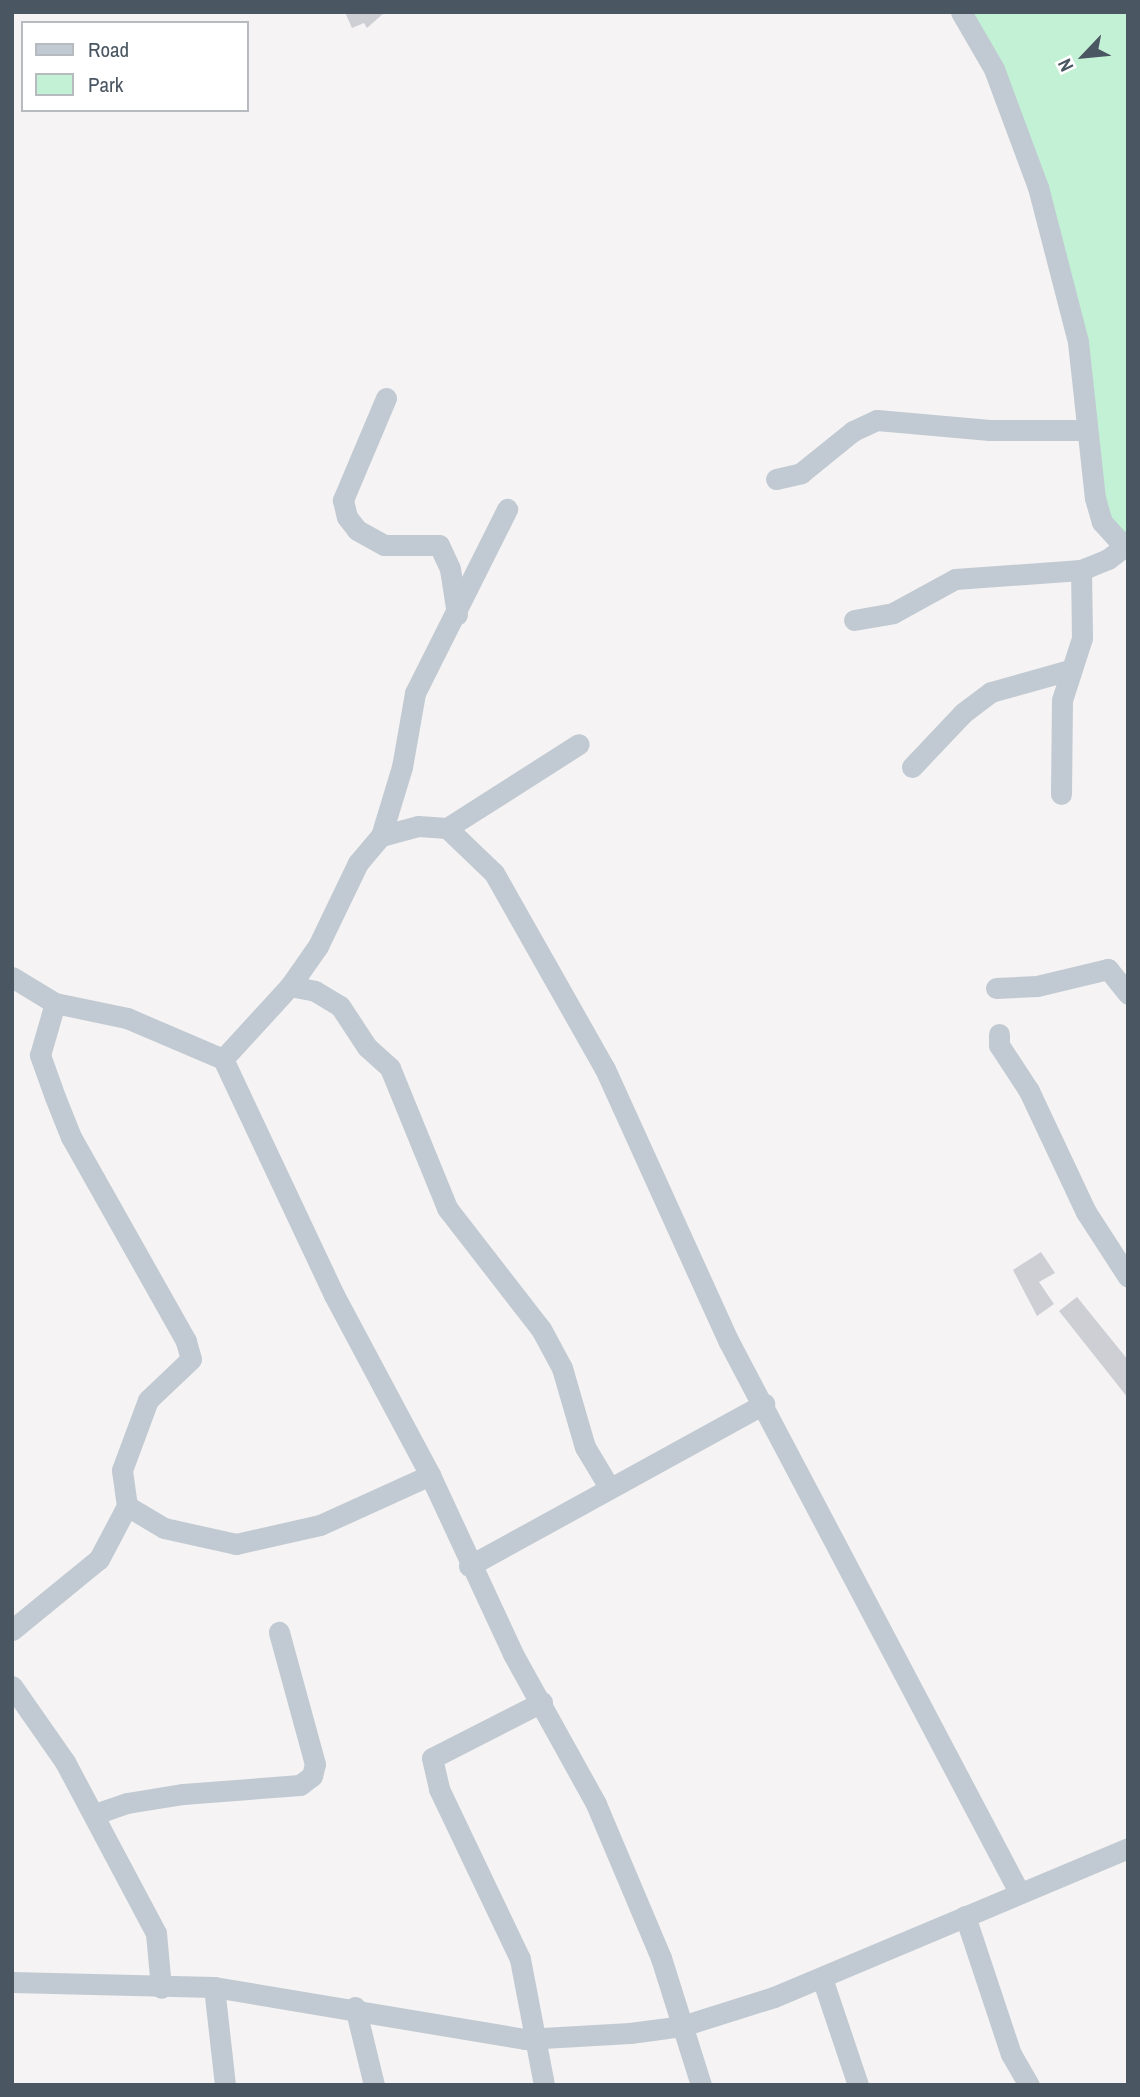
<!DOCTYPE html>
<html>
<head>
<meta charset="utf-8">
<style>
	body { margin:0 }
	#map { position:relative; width:1140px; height:2097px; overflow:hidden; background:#f5f3f3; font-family:"Archivo Narrow",sans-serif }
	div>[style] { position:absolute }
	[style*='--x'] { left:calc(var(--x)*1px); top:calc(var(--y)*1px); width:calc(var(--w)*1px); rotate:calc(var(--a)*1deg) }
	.green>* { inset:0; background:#c3f1d5 }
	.building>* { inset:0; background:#cdcfd5 }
	.minor>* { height:21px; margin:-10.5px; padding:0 10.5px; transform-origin:10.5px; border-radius:10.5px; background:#c1cad2 }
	span { translate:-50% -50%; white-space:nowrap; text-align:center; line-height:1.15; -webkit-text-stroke:6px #fff; paint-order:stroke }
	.frame { position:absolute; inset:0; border:14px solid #4a5661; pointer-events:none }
	.legend { position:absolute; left:21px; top:21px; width:228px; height:91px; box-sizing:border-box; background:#fff; border:2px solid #b7bbc0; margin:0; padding:9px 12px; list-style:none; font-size:21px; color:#4a5661 }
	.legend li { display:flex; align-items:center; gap:14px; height:35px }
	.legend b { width:35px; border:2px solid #b7bbc0 }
	.north { position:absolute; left:1049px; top:21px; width:70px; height:70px; -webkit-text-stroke:5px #fff; paint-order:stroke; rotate:244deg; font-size:19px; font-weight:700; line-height:28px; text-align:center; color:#4a5661 }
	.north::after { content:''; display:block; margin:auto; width:24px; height:32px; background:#4a5661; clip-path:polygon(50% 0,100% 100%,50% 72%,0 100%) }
</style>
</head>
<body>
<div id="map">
	<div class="green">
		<div style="clip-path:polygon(970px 12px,1128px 12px,1128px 539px,1107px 534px,1079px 318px)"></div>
	</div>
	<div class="building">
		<div style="clip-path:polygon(345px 12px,385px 12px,367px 28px,364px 23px,352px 28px)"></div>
		<div style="clip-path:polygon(1041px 1252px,1055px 1273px,1039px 1282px,1054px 1304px,1037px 1316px,1013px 1270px)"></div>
		<div style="clip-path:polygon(1077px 1297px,1128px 1360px,1128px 1398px,1059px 1311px)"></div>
	</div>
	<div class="minor">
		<div style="--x:961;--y:12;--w:66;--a:59.9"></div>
		<div style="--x:994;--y:69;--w:126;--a:69.6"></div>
		<div style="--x:1038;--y:187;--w:160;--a:75.5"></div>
		<div style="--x:1078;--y:342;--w:157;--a:83.8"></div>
		<div style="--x:1095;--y:498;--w:25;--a:74"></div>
		<div style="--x:1102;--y:522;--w:25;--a:48"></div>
		<div style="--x:1119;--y:541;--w:9;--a:6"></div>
		<div style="--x:386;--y:398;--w:111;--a:112.9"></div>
		<div style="--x:343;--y:500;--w:17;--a:77"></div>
		<div style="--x:347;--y:517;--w:16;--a:52"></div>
		<div style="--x:357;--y:530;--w:31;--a:29"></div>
		<div style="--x:384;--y:545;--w:55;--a:0"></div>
		<div style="--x:439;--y:545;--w:26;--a:65"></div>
		<div style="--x:450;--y:569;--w:46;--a:81.2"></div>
		<div style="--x:776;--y:479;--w:26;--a:-13"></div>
		<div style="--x:801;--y:473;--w:67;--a:-38.9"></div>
		<div style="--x:853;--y:431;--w:26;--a:-25"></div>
		<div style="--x:877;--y:420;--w:113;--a:5.1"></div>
		<div style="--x:990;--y:430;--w:97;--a:0"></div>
		<div style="--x:854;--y:620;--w:40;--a:-10"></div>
		<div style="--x:893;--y:613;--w:71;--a:-28.7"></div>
		<div style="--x:955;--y:579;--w:126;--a:-4.1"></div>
		<div style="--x:1081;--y:570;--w:29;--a:-22"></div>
		<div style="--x:1108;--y:559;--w:25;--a:-37"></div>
		<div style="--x:912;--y:767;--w:74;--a:-46.6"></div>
		<div style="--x:963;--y:713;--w:35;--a:-37"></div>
		<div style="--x:991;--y:692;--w:82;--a:-15.6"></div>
		<div style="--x:1061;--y:794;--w:94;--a:-89.4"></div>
		<div style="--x:1062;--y:700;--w:65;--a:-72.1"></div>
		<div style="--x:1082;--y:638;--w:68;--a:-90.8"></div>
		<div style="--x:447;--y:828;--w:65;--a:43.8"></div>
		<div style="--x:494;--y:873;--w:225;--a:60.5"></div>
		<div style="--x:605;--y:1069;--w:300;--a:65.6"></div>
		<div style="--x:729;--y:1342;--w:622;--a:62.2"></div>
		<div style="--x:381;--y:836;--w:72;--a:-73.1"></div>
		<div style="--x:402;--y:767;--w:75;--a:-80"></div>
		<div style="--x:415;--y:693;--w:206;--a:-63.4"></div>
		<div style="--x:12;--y:977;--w:50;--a:31.2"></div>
		<div style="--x:55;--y:1003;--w:74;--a:11.8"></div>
		<div style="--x:127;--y:1018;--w:104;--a:23.1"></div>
		<div style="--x:223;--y:1059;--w:99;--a:-47.5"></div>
		<div style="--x:290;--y:986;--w:49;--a:-55"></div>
		<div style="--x:318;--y:946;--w:92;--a:-64.3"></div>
		<div style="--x:358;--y:863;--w:35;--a:-50"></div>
		<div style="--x:381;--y:836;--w:38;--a:-15"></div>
		<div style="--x:418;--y:826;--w:29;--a:4"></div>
		<div style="--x:447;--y:828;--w:156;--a:-32.5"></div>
		<div style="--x:290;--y:986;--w:25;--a:11"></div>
		<div style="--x:315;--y:991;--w:29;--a:31"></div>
		<div style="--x:340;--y:1006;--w:49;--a:56.6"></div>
		<div style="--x:367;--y:1047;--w:31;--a:42"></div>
		<div style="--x:390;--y:1068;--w:151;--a:67.8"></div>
		<div style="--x:447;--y:1208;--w:153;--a:52.2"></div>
		<div style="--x:541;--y:1329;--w:44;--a:61.7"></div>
		<div style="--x:562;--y:1368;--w:82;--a:73.8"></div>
		<div style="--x:585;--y:1447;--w:47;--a:59"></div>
		<div style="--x:996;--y:988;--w:41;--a:-2.8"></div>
		<div style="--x:1037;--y:986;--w:73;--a:-13.5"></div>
		<div style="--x:1108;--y:969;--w:32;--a:51"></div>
		<div style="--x:999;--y:1034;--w:11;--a:90"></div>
		<div style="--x:999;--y:1045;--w:55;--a:56.9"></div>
		<div style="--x:1029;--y:1091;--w:134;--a:64.8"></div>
		<div style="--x:1086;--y:1212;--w:77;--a:57.1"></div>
		<div style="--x:223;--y:1059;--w:261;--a:64.8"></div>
		<div style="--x:334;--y:1295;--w:204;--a:61.9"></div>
		<div style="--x:430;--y:1475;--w:197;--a:65.1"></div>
		<div style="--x:513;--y:1654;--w:171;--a:61"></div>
		<div style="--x:596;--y:1804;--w:167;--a:67.1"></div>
		<div style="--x:661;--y:1958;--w:133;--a:72.5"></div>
		<div style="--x:127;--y:1506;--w:43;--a:30.7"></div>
		<div style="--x:164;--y:1528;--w:74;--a:12.5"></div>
		<div style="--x:236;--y:1544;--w:86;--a:-12.7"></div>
		<div style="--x:320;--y:1525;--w:121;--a:-24.4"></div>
		<div style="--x:469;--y:1566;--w:337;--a:-28.8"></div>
		<div style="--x:12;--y:1630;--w:112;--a:-39.2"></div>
		<div style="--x:99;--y:1559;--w:60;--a:-62.2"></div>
		<div style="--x:127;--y:1506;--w:36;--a:-98"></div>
		<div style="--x:122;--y:1470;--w:75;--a:-69.6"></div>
		<div style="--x:148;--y:1400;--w:59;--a:-43.6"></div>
		<div style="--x:191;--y:1359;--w:19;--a:-106"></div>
		<div style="--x:186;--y:1341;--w:234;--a:-119.4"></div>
		<div style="--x:71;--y:1137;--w:43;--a:-111.8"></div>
		<div style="--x:55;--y:1097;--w:45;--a:-109.7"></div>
		<div style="--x:40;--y:1055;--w:54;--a:-73.9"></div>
		<div style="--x:12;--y:1686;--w:93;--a:55.1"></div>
		<div style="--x:65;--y:1762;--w:194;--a:62"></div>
		<div style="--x:156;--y:1933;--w:55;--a:84.8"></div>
		<div style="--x:542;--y:1702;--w:123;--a:153"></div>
		<div style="--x:432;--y:1758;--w:32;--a:77"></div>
		<div style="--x:439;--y:1789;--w:188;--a:64.5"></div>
		<div style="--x:520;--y:1959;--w:128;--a:79.2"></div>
		<div style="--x:95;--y:1814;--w:34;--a:-19"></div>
		<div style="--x:127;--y:1803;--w:57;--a:-9.1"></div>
		<div style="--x:183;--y:1794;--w:117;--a:-4.4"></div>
		<div style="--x:300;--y:1785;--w:15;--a:-37"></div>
		<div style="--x:312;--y:1776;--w:12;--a:-76"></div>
		<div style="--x:315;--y:1764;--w:137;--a:-105.3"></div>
		<div style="--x:965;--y:1916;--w:145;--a:71.6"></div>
		<div style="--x:1011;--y:2054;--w:36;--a:60"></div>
		<div style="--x:822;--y:1978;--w:113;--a:71.4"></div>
		<div style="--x:12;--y:1982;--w:202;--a:1.4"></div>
		<div style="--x:214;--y:1987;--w:315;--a:9.5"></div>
		<div style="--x:525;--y:2039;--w:105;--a:-3.3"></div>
		<div style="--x:630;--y:2033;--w:52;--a:-7.7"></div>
		<div style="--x:682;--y:2026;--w:96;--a:-17.5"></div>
		<div style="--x:774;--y:1997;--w:384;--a:-22.8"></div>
		<div style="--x:214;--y:1987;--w:99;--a:83.6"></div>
		<div style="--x:355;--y:2007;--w:80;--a:76.3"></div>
	</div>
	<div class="frame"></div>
	<ul class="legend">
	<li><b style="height:9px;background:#c1cad2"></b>Road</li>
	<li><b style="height:19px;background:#c3f1d5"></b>Park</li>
	</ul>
	<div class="north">N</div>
</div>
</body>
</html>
